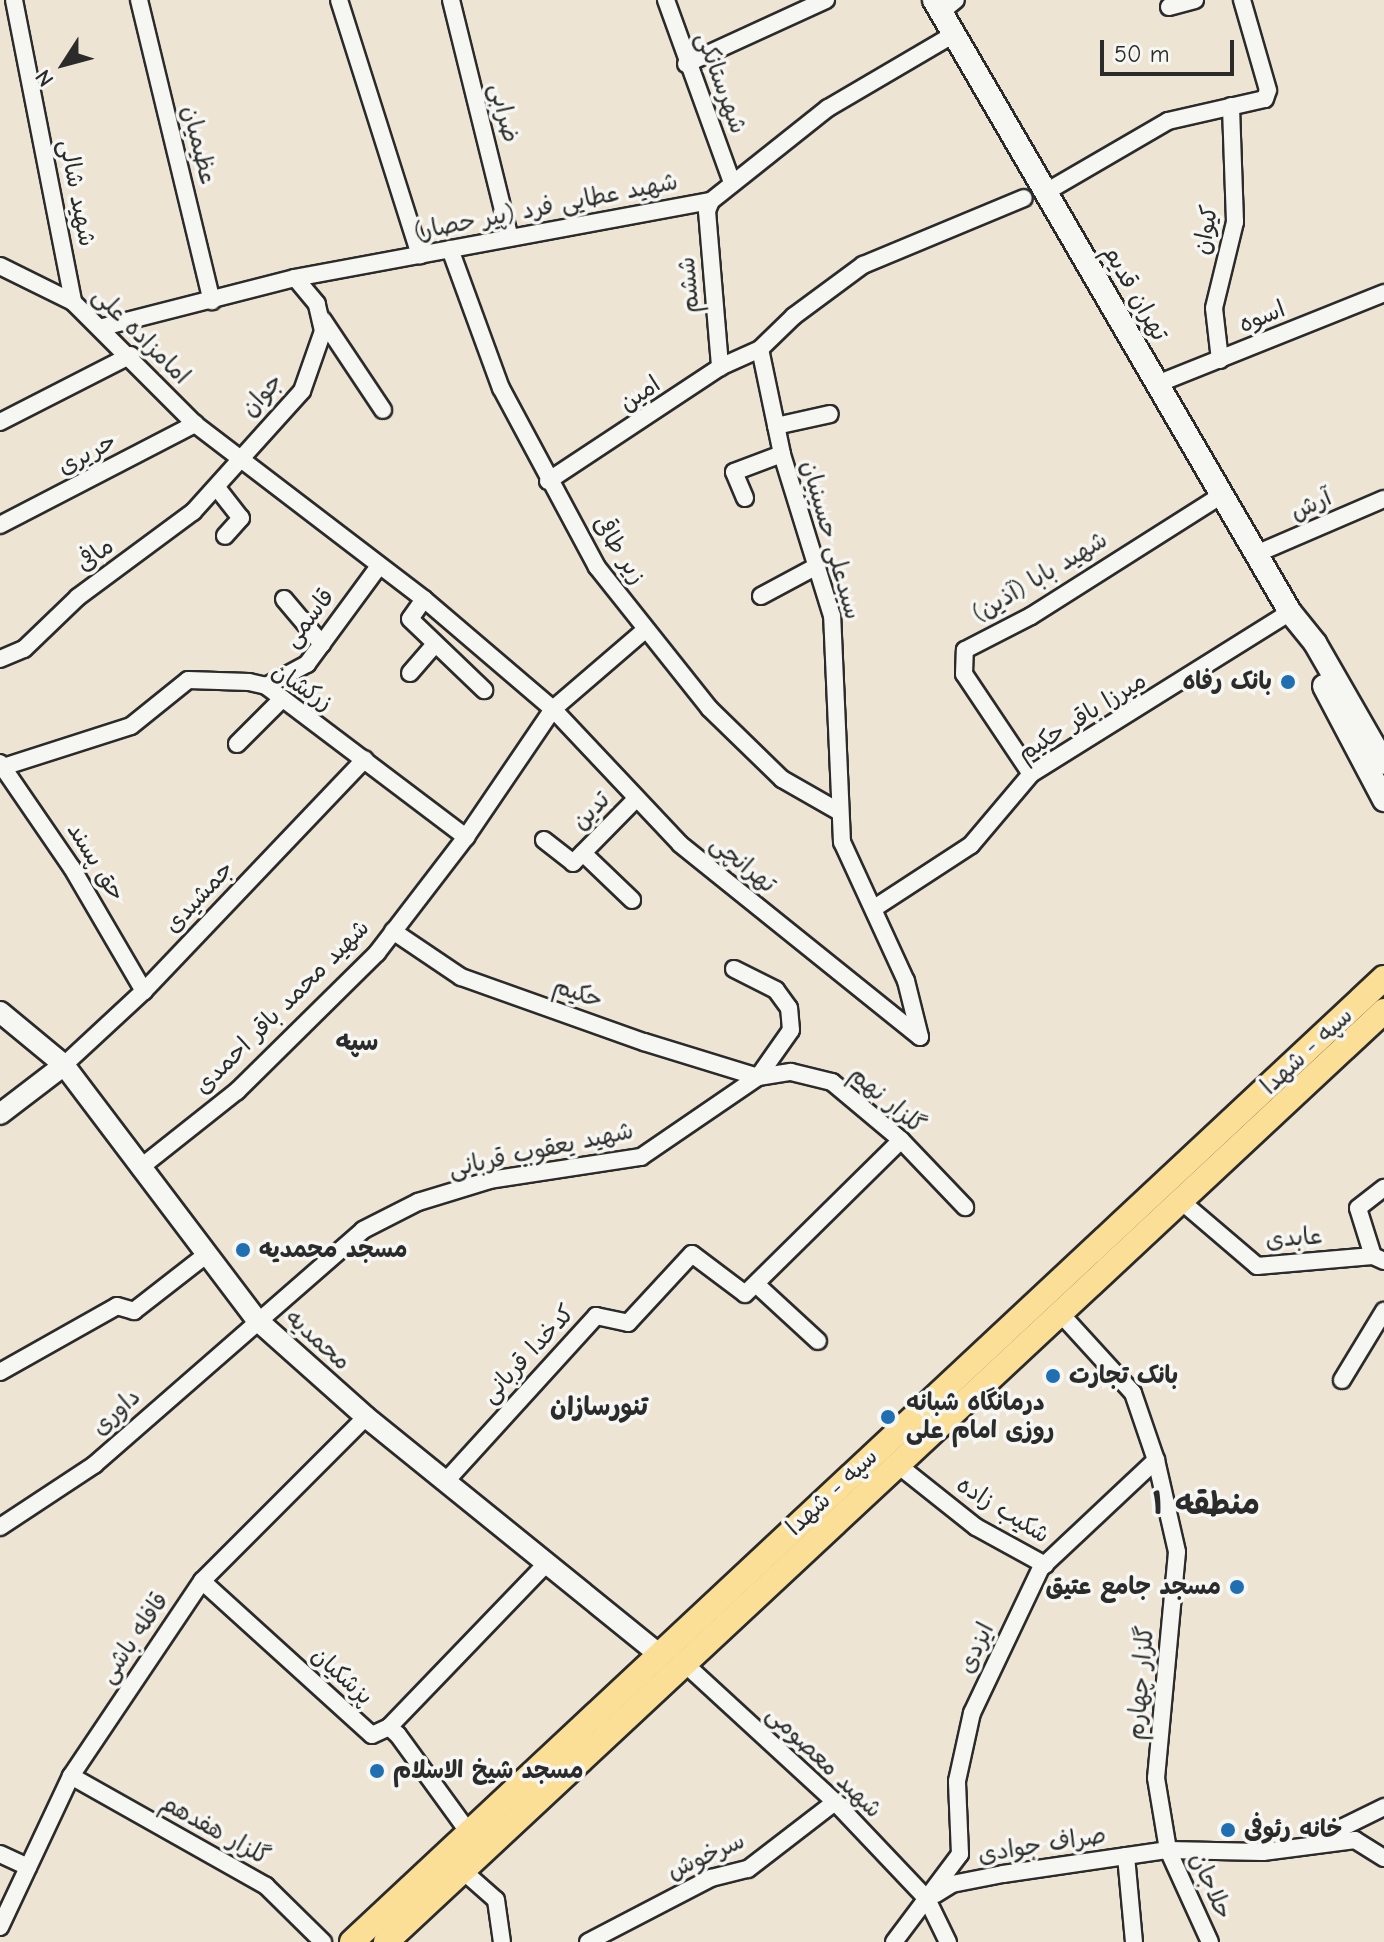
<!DOCTYPE html>
<html>
<head>
<meta charset="utf-8">
<style>
	body { margin:0 }
	#map { position:relative; width:1384px; height:1942px; overflow:hidden; background:#eee4d4; font-family:"Comic Neue","Playpen Sans Arabic",sans-serif }
	div>[style] { position:absolute }
	[style*='--x'] { left:calc(var(--x)*1px); top:calc(var(--y)*1px); width:calc(var(--w)*1px); rotate:calc(var(--a)*1deg) }
	.roads { filter:drop-shadow(2px 0 #2b2b2b) drop-shadow(-2px 0 #2b2b2b) drop-shadow(0 2px #2b2b2b) drop-shadow(0 -2px #2b2b2b) }
	.minor>* { height:16px; margin:-8px; padding:0 8px; transform-origin:8px; border-radius:8px; background:#f6f6f2 }
	.tertiary>* { height:20px; margin:-10px; padding:0 10px; transform-origin:10px; border-radius:10px; background:#f6f6f2 }
	.secondary>* { height:22px; margin:-11px; padding:0 11px; transform-origin:11px; border-radius:11px; background:#f6f6f2 }
	.primary>* { height:24px; margin:-12px; padding:0 12px; transform-origin:12px; border-radius:12px; background:#fbdf96 }
	.dots>* { width:22px; height:22px; translate:-50% -50%; box-sizing:border-box; border:4px solid #f6f6f2; border-radius:50% }
	span { translate:-50% -50%; white-space:nowrap; text-align:center; line-height:1.15; -webkit-text-stroke:7px #f6f6f2; paint-order:stroke }
	.street-label { font-size:24px; color:#2b2b2b }
	.poi-label { font-size:24px; color:#2b2b2b; font-weight:700 }
	.right { translate:-100% -50%; text-align:right }
	.left { translate:0 -50%; text-align:left }
	.neighbourhood-label { font-size:26px; color:#2b2b2b; font-weight:700 }
	.district-label { font-size:32px; color:#2b2b2b; font-weight:700 }
	.north { position:absolute; left:24px; top:24px; width:80px; height:80px; -webkit-text-stroke:6px #f6f6f2; paint-order:stroke; rotate:234deg; font-size:22px; font-weight:700; line-height:32px; text-align:center; color:#2b2b2b }
	.north::after { content:''; display:block; margin:auto; width:28px; height:36px; background:#2b2b2b; clip-path:polygon(50% 0,100% 100%,50% 72%,0 100%) }
	.scale { position:absolute; left:1100px; top:40px; width:134px; height:36px; box-sizing:border-box; border:4px solid #2b2b2b; border-top:0; padding-left:10px; font-size:24px; line-height:28px; white-space:nowrap; color:#2b2b2b; -webkit-text-stroke:6px #f6f6f2; paint-order:stroke }
</style>
</head>
<body>
<div id="map">
	<div class="roads">
		<div class="minor">
			<div style="--x:14;--y:0;--w:308;--a:78.9"></div>
			<div style="--x:139;--y:0;--w:310;--a:76.4"></div>
			<div style="--x:339;--y:0;--w:268;--a:72.4"></div>
			<div style="--x:451;--y:0;--w:245;--a:76.1"></div>
			<div style="--x:666;--y:0;--w:194;--a:70.1"></div>
			<div style="--x:1169;--y:7;--w:27;--a:-15"></div>
			<div style="--x:941;--y:12;--w:19;--a:-39"></div>
			<div style="--x:686;--y:64;--w:154;--a:-24.6"></div>
			<div style="--x:1046;--y:192;--w:141;--a:-30.2"></div>
			<div style="--x:1168;--y:121;--w:99;--a:-12.8"></div>
			<div style="--x:1265;--y:99;--w:9;--a:-72"></div>
			<div style="--x:1268;--y:90;--w:94;--a:-106.1"></div>
			<div style="--x:711;--y:201;--w:11;--a:112"></div>
			<div style="--x:707;--y:211;--w:157;--a:85.2"></div>
			<div style="--x:450;--y:249;--w:148;--a:69.9"></div>
			<div style="--x:501;--y:388;--w:203;--a:61.8"></div>
			<div style="--x:597;--y:567;--w:180;--a:51.5"></div>
			<div style="--x:709;--y:708;--w:102;--a:44.2"></div>
			<div style="--x:782;--y:779;--w:64;--a:29.7"></div>
			<div style="--x:0;--y:266;--w:81;--a:26.3"></div>
			<div style="--x:73;--y:302;--w:173;--a:45"></div>
			<div style="--x:195;--y:424;--w:288;--a:37.4"></div>
			<div style="--x:424;--y:599;--w:170;--a:40.5"></div>
			<div style="--x:553;--y:709;--w:155;--a:124.2"></div>
			<div style="--x:466;--y:837;--w:146;--a:127.5"></div>
			<div style="--x:377;--y:953;--w:197;--a:135.4"></div>
			<div style="--x:237;--y:1091;--w:124;--a:141.6"></div>
			<div style="--x:323;--y:320;--w:108;--a:56.3"></div>
			<div style="--x:103;--y:327;--w:198;--a:-14.3"></div>
			<div style="--x:295;--y:278;--w:423;--a:-10.5"></div>
			<div style="--x:711;--y:201;--w:149;--a:-38.5"></div>
			<div style="--x:828;--y:108;--w:146;--a:-30.4"></div>
			<div style="--x:1220;--y:360;--w:52;--a:-96.6"></div>
			<div style="--x:1214;--y:308;--w:89;--a:-76.3"></div>
			<div style="--x:1235;--y:222;--w:116;--a:-92"></div>
			<div style="--x:1157;--y:384;--w:245;--a:-21.8"></div>
			<div style="--x:0;--y:422;--w:147;--a:-27.1"></div>
			<div style="--x:776;--y:426;--w:55;--a:-12.5"></div>
			<div style="--x:548;--y:481;--w:206;--a:-33.5"></div>
			<div style="--x:720;--y:367;--w:44;--a:-24.2"></div>
			<div style="--x:218;--y:489;--w:37;--a:52"></div>
			<div style="--x:241;--y:518;--w:24;--a:132"></div>
			<div style="--x:745;--y:498;--w:28;--a:-113"></div>
			<div style="--x:734;--y:472;--w:51;--a:-20.6"></div>
			<div style="--x:0;--y:525;--w:220;--a:-27.4"></div>
			<div style="--x:1256;--y:554;--w:139;--a:-23.3"></div>
			<div style="--x:761;--y:596;--w:64;--a:-28.2"></div>
			<div style="--x:284;--y:599;--w:59;--a:49.8"></div>
			<div style="--x:424;--y:599;--w:24;--a:125"></div>
			<div style="--x:410;--y:619;--w:103;--a:43.8"></div>
			<div style="--x:645;--y:630;--w:121;--a:139.3"></div>
			<div style="--x:553;--y:709;--w:185;--a:46.7"></div>
			<div style="--x:680;--y:844;--w:308;--a:38.8"></div>
			<div style="--x:0;--y:659;--w:26;--a:-23"></div>
			<div style="--x:24;--y:649;--w:75;--a:-43.9"></div>
			<div style="--x:78;--y:597;--w:143;--a:-36.5"></div>
			<div style="--x:193;--y:512;--w:163;--a:-48"></div>
			<div style="--x:302;--y:391;--w:64;--a:-70.7"></div>
			<div style="--x:323;--y:331;--w:28;--a:-103"></div>
			<div style="--x:317;--y:304;--w:34;--a:-130"></div>
			<div style="--x:410;--y:673;--w:38;--a:-49"></div>
			<div style="--x:266;--y:686;--w:47;--a:-28.2"></div>
			<div style="--x:307;--y:664;--w:122;--a:-53.7"></div>
			<div style="--x:237;--y:744;--w:64;--a:-45"></div>
			<div style="--x:0;--y:763;--w:127;--a:55.6"></div>
			<div style="--x:72;--y:868;--w:143;--a:59.7"></div>
			<div style="--x:3;--y:767;--w:134;--a:-17.8"></div>
			<div style="--x:131;--y:726;--w:73;--a:-38.9"></div>
			<div style="--x:188;--y:680;--w:61;--a:1.9"></div>
			<div style="--x:249;--y:682;--w:17;--a:13"></div>
			<div style="--x:266;--y:686;--w:251;--a:37.1"></div>
			<div style="--x:1031;--y:774;--w:120;--a:-123.8"></div>
			<div style="--x:964;--y:674;--w:24;--a:-88"></div>
			<div style="--x:965;--y:650;--w:74;--a:-27.3"></div>
			<div style="--x:1031;--y:616;--w:226;--a:-32.4"></div>
			<div style="--x:544;--y:840;--w:37;--a:38"></div>
			<div style="--x:573;--y:863;--w:88;--a:-45.5"></div>
			<div style="--x:583;--y:853;--w:68;--a:43.8"></div>
			<div style="--x:876;--y:907;--w:113;--a:-33.1"></div>
			<div style="--x:971;--y:845;--w:93;--a:-49.8"></div>
			<div style="--x:1031;--y:774;--w:305;--a:-32"></div>
			<div style="--x:393;--y:931;--w:82;--a:34.1"></div>
			<div style="--x:461;--y:977;--w:194;--a:19.6"></div>
			<div style="--x:644;--y:1042;--w:119;--a:17.1"></div>
			<div style="--x:758;--y:1077;--w:33;--a:-9"></div>
			<div style="--x:791;--y:1072;--w:42;--a:13.7"></div>
			<div style="--x:832;--y:1082;--w:90;--a:40"></div>
			<div style="--x:901;--y:1140;--w:93;--a:46.3"></div>
			<div style="--x:920;--y:1037;--w:58;--a:-104"></div>
			<div style="--x:906;--y:981;--w:153;--a:-114.7"></div>
			<div style="--x:842;--y:842;--w:226;--a:-92.5"></div>
			<div style="--x:832;--y:616;--w:170;--a:-107.2"></div>
			<div style="--x:782;--y:454;--w:107;--a:-101.8"></div>
			<div style="--x:760;--y:349;--w:47;--a:-44.1"></div>
			<div style="--x:794;--y:316;--w:86;--a:-36.5"></div>
			<div style="--x:863;--y:265;--w:174;--a:-22.6"></div>
			<div style="--x:64;--y:1065;--w:109;--a:-42.8"></div>
			<div style="--x:144;--y:991;--w:320;--a:-46.4"></div>
			<div style="--x:1181;--y:1201;--w:100;--a:40.5"></div>
			<div style="--x:1257;--y:1266;--w:116;--a:-4.9"></div>
			<div style="--x:1373;--y:1256;--w:12;--a:24"></div>
			<div style="--x:1373;--y:1256;--w:50;--a:-107.4"></div>
			<div style="--x:1358;--y:1208;--w:33;--a:-38"></div>
			<div style="--x:756;--y:1284;--w:84;--a:42.6"></div>
			<div style="--x:1060;--y:1313;--w:108;--a:47.6"></div>
			<div style="--x:1133;--y:1393;--w:71;--a:71.1"></div>
			<div style="--x:1156;--y:1460;--w:94;--a:77.1"></div>
			<div style="--x:1177;--y:1552;--w:227;--a:95.3"></div>
			<div style="--x:1156;--y:1778;--w:73;--a:80.5"></div>
			<div style="--x:1168;--y:1850;--w:101;--a:65.5"></div>
			<div style="--x:0;--y:1372;--w:134;--a:-29.4"></div>
			<div style="--x:117;--y:1306;--w:18;--a:16"></div>
			<div style="--x:134;--y:1311;--w:91;--a:-37.9"></div>
			<div style="--x:1342;--y:1380;--w:81;--a:-58.7"></div>
			<div style="--x:898;--y:1465;--w:100;--a:38.5"></div>
			<div style="--x:976;--y:1527;--w:79;--a:28.8"></div>
			<div style="--x:446;--y:1481;--w:223;--a:-47.7"></div>
			<div style="--x:596;--y:1316;--w:33;--a:12"></div>
			<div style="--x:628;--y:1323;--w:94;--a:-47.2"></div>
			<div style="--x:692;--y:1254;--w:66;--a:37"></div>
			<div style="--x:745;--y:1294;--w:219;--a:-44.6"></div>
			<div style="--x:0;--y:1527;--w:113;--a:-33.4"></div>
			<div style="--x:94;--y:1465;--w:357;--a:-41.1"></div>
			<div style="--x:363;--y:1230;--w:62;--a:-27"></div>
			<div style="--x:418;--y:1202;--w:75;--a:-17"></div>
			<div style="--x:490;--y:1180;--w:153;--a:-8.7"></div>
			<div style="--x:641;--y:1157;--w:142;--a:-34.4"></div>
			<div style="--x:758;--y:1077;--w:57;--a:-54.9"></div>
			<div style="--x:791;--y:1030;--w:22;--a:-95"></div>
			<div style="--x:789;--y:1008;--w:22;--a:-126"></div>
			<div style="--x:776;--y:990;--w:47;--a:-153.4"></div>
			<div style="--x:202;--y:1581;--w:229;--a:42.2"></div>
			<div style="--x:372;--y:1735;--w:19;--a:-25"></div>
			<div style="--x:389;--y:1727;--w:12;--a:42"></div>
			<div style="--x:398;--y:1735;--w:122;--a:54"></div>
			<div style="--x:684;--y:1663;--w:205;--a:42.6"></div>
			<div style="--x:835;--y:1802;--w:134;--a:46.5"></div>
			<div style="--x:927;--y:1899;--w:48;--a:64"></div>
			<div style="--x:389;--y:1727;--w:228;--a:-46.1"></div>
			<div style="--x:71;--y:1776;--w:224;--a:29.4"></div>
			<div style="--x:266;--y:1886;--w:80;--a:44.5"></div>
			<div style="--x:1317;--y:1840;--w:75;--a:-26.2"></div>
			<div style="--x:0;--y:1854;--w:31;--a:25"></div>
			<div style="--x:1126;--y:1856;--w:86;--a:84.7"></div>
			<div style="--x:462;--y:1870;--w:45;--a:41.4"></div>
			<div style="--x:496;--y:1900;--w:42;--a:81.9"></div>
			<div style="--x:936;--y:1894;--w:19;--a:-32"></div>
			<div style="--x:952;--y:1884;--w:52;--a:-11.1"></div>
			<div style="--x:1003;--y:1874;--w:167;--a:-8.3"></div>
			<div style="--x:1168;--y:1850;--w:95;--a:1.2"></div>
			<div style="--x:1263;--y:1852;--w:93;--a:-7.4"></div>
			<div style="--x:1355;--y:1840;--w:34;--a:32"></div>
			<div style="--x:0;--y:1927;--w:167;--a:-64.8"></div>
			<div style="--x:71;--y:1776;--w:235;--a:-56.1"></div>
			<div style="--x:202;--y:1581;--w:232;--a:-45"></div>
			<div style="--x:588;--y:1942;--w:139;--a:-27.5"></div>
			<div style="--x:711;--y:1878;--w:38;--a:-14"></div>
			<div style="--x:748;--y:1869;--w:110;--a:-37.6"></div>
			<div style="--x:894;--y:1942;--w:110;--a:-53.1"></div>
			<div style="--x:960;--y:1854;--w:73;--a:-92.4"></div>
			<div style="--x:957;--y:1781;--w:70;--a:-77.6"></div>
			<div style="--x:972;--y:1713;--w:161;--a:-64.6"></div>
			<div style="--x:1041;--y:1568;--w:158;--a:-43.2"></div>
		</div>
		<div class="tertiary">
			<div style="--x:0;--y:1012;--w:83;--a:39.6"></div>
			<div style="--x:64;--y:1065;--w:318;--a:52.9"></div>
			<div style="--x:256;--y:1319;--w:147;--a:41.7"></div>
			<div style="--x:366;--y:1417;--w:375;--a:39"></div>
			<div style="--x:0;--y:1114;--w:81;--a:-37.4"></div>
		</div>
		<div class="secondary">
			<div style="--x:934;--y:0;--w:708;--a:59.81"></div>
			<div style="--x:1290;--y:612;--w:40;--a:51"></div>
			<div style="--x:1315;--y:643;--w:138;--a:60.1"></div>
			<div style="--x:1324;--y:686;--w:129;--a:62.2"></div>
		</div>
		<div class="primary">
			<div style="--x:352;--y:1942;--w:1412;--a:-43.05"></div>
			<div style="--x:386;--y:1942;--w:1365;--a:-43.01"></div>
		</div>
	</div>
	<div class="dots">
		<div style="left:1288px;top:682px;background:#1f6fb2"></div>
		<div style="left:243px;top:1250px;background:#1f6fb2"></div>
		<div style="left:1053px;top:1376px;background:#1f6fb2"></div>
		<div style="left:888px;top:1417px;background:#1f6fb2"></div>
		<div style="left:1237px;top:1587px;background:#1f6fb2"></div>
		<div style="left:377px;top:1771px;background:#1f6fb2"></div>
		<div style="left:1228px;top:1830px;background:#1f6fb2"></div>
	</div>
	<div class="street-label">
		<span style="left:721px;top:83px;rotate:70deg">شهرستانکی</span>
		<span style="left:504px;top:113px;rotate:76deg">ضرابی</span>
		<span style="left:199px;top:145px;rotate:76deg">عظیمیان</span>
		<span style="left:77px;top:193px;rotate:79deg">شهید شالی</span>
		<span style="left:546px;top:207px;rotate:-11deg">شهید عطایی فرد (پیر حصار)</span>
		<span style="left:1206px;top:230px;rotate:-80deg">کیوان</span>
		<span style="left:689px;top:285px;rotate:-95deg">ششم</span>
		<span style="left:1135px;top:293px;rotate:60deg">تهران قدیم</span>
		<span style="left:1262px;top:317px;rotate:-22deg">اسوه</span>
		<span style="left:141px;top:336px;rotate:45deg">امامزاده علی</span>
		<span style="left:640px;top:394px;rotate:-34deg">امین</span>
		<span style="left:262px;top:395px;rotate:-48deg">جوان</span>
		<span style="left:87px;top:454px;rotate:-28deg">حریری</span>
		<span style="left:1311px;top:505px;rotate:-24deg">آرش</span>
		<span style="left:831px;top:540px;rotate:74deg">سیدعلی حسینیان</span>
		<span style="left:619px;top:550px;rotate:57deg">زیر طاقی</span>
		<span style="left:95px;top:555px;rotate:-37deg">مافی</span>
		<span style="left:1040px;top:577px;rotate:-31deg">شهید بابا (آذین)</span>
		<span style="left:309px;top:618px;rotate:-52deg">قاسمی</span>
		<span style="left:302px;top:687px;rotate:33deg">زرکشان</span>
		<span style="left:1082px;top:717px;rotate:-32deg">میرزا باقر حکیم</span>
		<span style="left:591px;top:811px;rotate:-46deg">تدین</span>
		<span style="left:96px;top:862px;rotate:58deg">حق پسند</span>
		<span style="left:743px;top:864px;rotate:39deg">تهرانچی</span>
		<span style="left:199px;top:897px;rotate:-47deg">جمشیدی</span>
		<span style="left:578px;top:993px;rotate:19deg">حکیم</span>
		<span style="left:282px;top:1007px;rotate:-45deg">شهید محمد باقر احمدی</span>
		<span style="left:1307px;top:1051px;rotate:-43deg">سپه - شهدا</span>
		<span style="left:887px;top:1100px;rotate:40deg">گلزار نهم</span>
		<span style="left:541px;top:1150px;rotate:-12deg">شهید یعقوب قربانی</span>
		<span style="left:1294px;top:1238px;rotate:-4deg">عابدی</span>
		<span style="left:318px;top:1340px;rotate:42deg">محمدیه</span>
		<span style="left:528px;top:1354px;rotate:-47deg">کدخدا قربانی</span>
		<span style="left:116px;top:1412px;rotate:-42deg">داوری</span>
		<span style="left:832px;top:1492px;rotate:-43deg">سپه - شهدا</span>
		<span style="left:1003px;top:1510px;rotate:32deg">شکیب زاده</span>
		<span style="left:134px;top:1638px;rotate:-56deg">قافله باشی</span>
		<span style="left:976px;top:1648px;rotate:-64deg">ایزدی</span>
		<span style="left:342px;top:1676px;rotate:42deg">پزشکیان</span>
		<span style="left:1141px;top:1683px;rotate:-85deg">گلزار چهارم</span>
		<span style="left:824px;top:1762px;rotate:44deg">شهید معصومی</span>
		<span style="left:215px;top:1830px;rotate:29deg">گلزار هفدهم</span>
		<span style="left:1042px;top:1845px;rotate:-9deg">صراف جوادی</span>
		<span style="left:706px;top:1856px;rotate:-24deg">سرخوش</span>
		<span style="left:1211px;top:1886px;rotate:66deg">حلاجان</span>
	</div>
	<div class="poi-label">
		<span class="right" style="left:1272px;top:682px">بانک رفاه</span>
		<span class="left" style="left:259px;top:1250px">مسجد محمدیه</span>
		<span class="left" style="left:1069px;top:1376px">بانک تجارت</span>
		<span class="left" style="left:906px;top:1417px">درمانگاه شبانه<br>روزی امام علی</span>
		<span class="right" style="left:1221px;top:1587px">مسجد جامع عتیق</span>
		<span class="left" style="left:393px;top:1771px">مسجد شیخ الاسلام</span>
		<span class="left" style="left:1244px;top:1830px">خانه رئوفی</span>
	</div>
	<div class="neighbourhood-label">
		<span style="left:357px;top:1043px">سپه</span>
		<span style="left:599px;top:1408px">تنورسازان</span>
	</div>
	<div class="district-label">
		<span style="left:1206px;top:1504px">منطقه ۱</span>
	</div>
	<div class="north">N</div>
	<div class="scale">50 m</div>
</div>
</body>
</html>
